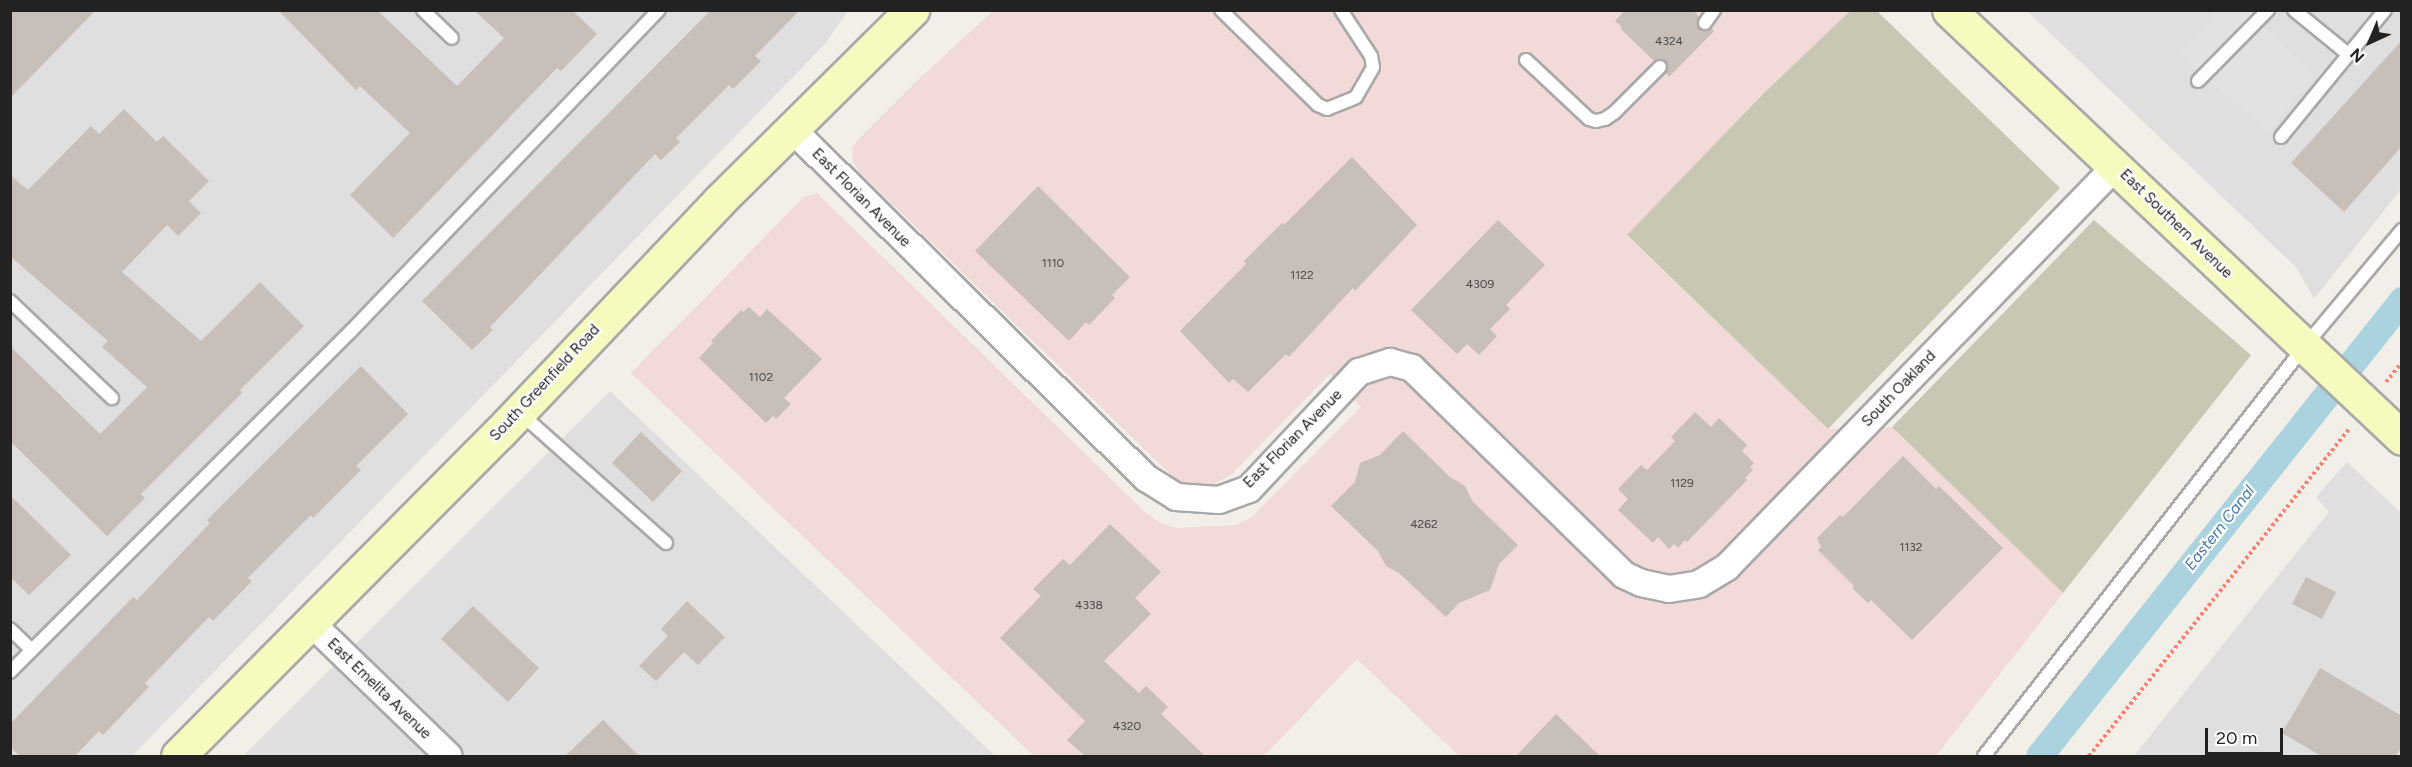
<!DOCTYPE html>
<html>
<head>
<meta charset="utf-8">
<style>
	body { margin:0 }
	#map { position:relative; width:2412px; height:767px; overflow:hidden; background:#f2efe9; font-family:Figtree,sans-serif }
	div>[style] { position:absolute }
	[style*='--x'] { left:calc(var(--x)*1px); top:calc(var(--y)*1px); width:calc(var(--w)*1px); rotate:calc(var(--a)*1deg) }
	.residential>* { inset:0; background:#e0dfdf }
	.commercial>* { inset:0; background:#f2dad9 }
	.construction>* { inset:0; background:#c7c7b4 }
	.parking>* { inset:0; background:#e2e2e2 }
	.canal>* { height:27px; margin:-13.5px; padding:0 13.5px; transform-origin:13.5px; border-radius:13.5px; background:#aad3df }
	.building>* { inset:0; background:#c7bfb8 }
	.path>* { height:4px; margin-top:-2px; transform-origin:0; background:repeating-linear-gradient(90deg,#fa8072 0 3px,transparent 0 6px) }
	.roads { filter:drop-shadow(2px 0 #a9a9a9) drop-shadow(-2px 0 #a9a9a9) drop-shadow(0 2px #a9a9a9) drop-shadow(0 -2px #a9a9a9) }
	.service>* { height:12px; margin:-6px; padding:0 6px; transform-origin:6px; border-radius:6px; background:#fff }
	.minor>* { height:26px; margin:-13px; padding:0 13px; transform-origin:13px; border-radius:13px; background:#fff }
	.secondary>* { height:33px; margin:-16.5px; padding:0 16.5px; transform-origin:16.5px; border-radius:16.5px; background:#f7fabf }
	span { translate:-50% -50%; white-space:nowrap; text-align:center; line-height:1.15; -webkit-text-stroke:4.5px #fff; paint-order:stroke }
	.number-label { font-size:12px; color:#4b4948 }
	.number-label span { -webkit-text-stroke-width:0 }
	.street-label { font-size:15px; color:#222 }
	.water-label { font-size:16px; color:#4a7aab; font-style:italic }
	.frame { position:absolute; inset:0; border:12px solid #222; pointer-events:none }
	.north { position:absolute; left:2340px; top:12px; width:60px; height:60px; -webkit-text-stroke:4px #fff; paint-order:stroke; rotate:224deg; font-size:16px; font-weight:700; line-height:24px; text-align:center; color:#222 }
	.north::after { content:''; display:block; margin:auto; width:21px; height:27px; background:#222; clip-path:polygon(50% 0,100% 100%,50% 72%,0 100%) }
	.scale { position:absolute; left:2205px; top:728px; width:78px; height:27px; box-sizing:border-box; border:3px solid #222; border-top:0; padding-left:8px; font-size:18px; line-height:21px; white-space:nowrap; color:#222; -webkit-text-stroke:4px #fff; paint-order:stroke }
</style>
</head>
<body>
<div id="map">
	<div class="residential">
		<div style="clip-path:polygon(10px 11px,848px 11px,824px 45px,132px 756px,11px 756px)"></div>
		<div style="clip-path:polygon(2027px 11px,2401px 11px,2401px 189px,2314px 299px,2297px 268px)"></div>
		<div style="clip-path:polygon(610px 391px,995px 756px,243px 756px)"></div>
		<div style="clip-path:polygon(2347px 462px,2401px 513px,2401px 756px,2134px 756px,2329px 512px,2316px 497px)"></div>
	</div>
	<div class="commercial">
		<div style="clip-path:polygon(993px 11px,1850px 11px,1763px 94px,1627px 236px,1828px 429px,1892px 427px,2063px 593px,1936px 756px,1459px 756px,1357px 659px,1264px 756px,1034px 756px,631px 373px,804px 197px,817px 193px,1146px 513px,1163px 524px,1177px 528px,1236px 525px,1252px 517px,1361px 407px,1330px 374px,1231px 475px,1213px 484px,1189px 487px,1173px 477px,859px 172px,853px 162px,852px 148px,857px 141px,922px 76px)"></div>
	</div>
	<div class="construction">
		<div style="clip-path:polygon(1850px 11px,1877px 11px,2060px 188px,1828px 429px,1627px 235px,1763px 94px)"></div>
		<div style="clip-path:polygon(2094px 220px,2251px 355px,2063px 593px,1892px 427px)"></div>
	</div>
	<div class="parking">
		<div style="clip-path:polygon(2217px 11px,2247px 11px,2315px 75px,2268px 133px,2177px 53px)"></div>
	</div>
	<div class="canal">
		<div style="--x:2039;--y:756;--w:583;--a:-51.48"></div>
	</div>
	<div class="building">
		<div style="clip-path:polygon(10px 10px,96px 10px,10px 98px)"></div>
		<div style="clip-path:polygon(278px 10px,377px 10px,457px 86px,504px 38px,474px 10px,572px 10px,597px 34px,561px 71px,557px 68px,393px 238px,350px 195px,410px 133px,360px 86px,356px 90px)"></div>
		<div style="clip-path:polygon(711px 10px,800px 10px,755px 56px,761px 61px,733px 89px,729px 85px,676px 138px,680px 142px,661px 160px,655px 154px,490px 327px,493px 330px,472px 350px,422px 301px)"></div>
		<div style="clip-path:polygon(1625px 10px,1693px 10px,1699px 17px,1697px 23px,1700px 29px,1705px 31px,1711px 28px,1714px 31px,1669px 77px,1666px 73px,1668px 65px,1665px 61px,1658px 59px,1654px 61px,1621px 29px,1622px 27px,1615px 21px)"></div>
		<div style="clip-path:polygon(2402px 40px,2402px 146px,2344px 212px,2291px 163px)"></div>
		<div style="clip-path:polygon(124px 109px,157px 142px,163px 136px,209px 181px,189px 201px,201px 213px,178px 236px,167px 225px,122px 272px,201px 341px,260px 282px,304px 326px,240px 390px,242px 393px,141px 494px,145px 498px,107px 536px,10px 441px,10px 346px,100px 434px,147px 387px,102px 347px,108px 341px,10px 256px,10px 175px,28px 190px,91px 126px,99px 134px)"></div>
		<div style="clip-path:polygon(1352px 157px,1417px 225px,1355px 291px,1353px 288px,1289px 357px,1286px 354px,1248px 392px,1233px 379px,1229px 383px,1180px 331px,1246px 264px,1244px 261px,1282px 223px,1284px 225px)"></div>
		<div style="clip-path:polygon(1038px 186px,1130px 277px,1112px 295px,1115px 298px,1089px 325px,1086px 322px,1069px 341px,975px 251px)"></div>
		<div style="clip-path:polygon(1498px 220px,1545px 265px,1506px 305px,1510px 309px,1490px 329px,1497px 336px,1479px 355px,1467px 344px,1457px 354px,1411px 310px)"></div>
		<div style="clip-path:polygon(749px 307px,760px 317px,767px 309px,822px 359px,784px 398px,791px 404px,776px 419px,773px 416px,766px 423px,699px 358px,713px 343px,711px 341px,741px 310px,743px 312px)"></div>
		<div style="clip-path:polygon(361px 366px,408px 414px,356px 466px,361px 470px,313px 518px,311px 515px,248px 578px,252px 581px,213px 621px,209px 617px,145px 683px,149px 687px,103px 735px,99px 731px,75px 756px,20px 756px,10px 747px,10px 724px,133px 597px,137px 600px,210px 523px,207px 520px)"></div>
		<div style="clip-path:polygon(1695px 412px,1711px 427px,1719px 418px,1747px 445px,1742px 451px,1754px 463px,1750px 467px,1753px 470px,1745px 478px,1747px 480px,1687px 542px,1685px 540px,1678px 548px,1674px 544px,1669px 549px,1658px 537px,1653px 543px,1618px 510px,1628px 499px,1618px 489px,1641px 465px,1647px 470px,1675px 441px,1671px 437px)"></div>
		<div style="clip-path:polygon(1403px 431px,1450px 477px,1465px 486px,1473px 502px,1518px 545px,1499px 564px,1490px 590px,1459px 603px,1446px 617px,1399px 573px,1386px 566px,1378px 551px,1331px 506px,1355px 482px,1360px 463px,1380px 455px)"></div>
		<div style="clip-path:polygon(641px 432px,682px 471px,653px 502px,612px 463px)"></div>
		<div style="clip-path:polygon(1903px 456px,1936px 489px,1939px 486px,2003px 548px,1912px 640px,1871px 600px,1868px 603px,1852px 588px,1854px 586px,1818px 550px,1821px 547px,1817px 538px,1840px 515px,1843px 517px)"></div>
		<div style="clip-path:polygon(10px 495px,71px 555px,29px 595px,10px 577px)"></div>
		<div style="clip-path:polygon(1110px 524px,1161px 572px,1135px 598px,1151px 614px,1104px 661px,1139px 693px,1146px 686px,1168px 707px,1161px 714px,1205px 756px,1085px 756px,1067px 740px,1085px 721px,1000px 638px,1041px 596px,1033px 589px,1063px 559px,1070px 565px)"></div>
		<div style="clip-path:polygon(2306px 577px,2336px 592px,2322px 619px,2292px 604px)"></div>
		<div style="clip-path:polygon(687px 601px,725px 637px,698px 665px,684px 652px,656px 681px,639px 666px,668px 636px,661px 629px)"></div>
		<div style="clip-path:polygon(473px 606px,539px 668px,508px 702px,441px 639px)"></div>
		<div style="clip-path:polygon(2320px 668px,2402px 716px,2402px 746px,2396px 756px,2321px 756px,2282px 733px)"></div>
		<div style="clip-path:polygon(1556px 714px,1600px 756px,1516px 756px)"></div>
		<div style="clip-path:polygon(603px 720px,639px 756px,565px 756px)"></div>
	</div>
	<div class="path">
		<div style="--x:2386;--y:382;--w:26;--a:-51"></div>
		<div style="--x:2089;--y:756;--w:419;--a:-51.5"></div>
	</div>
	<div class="roads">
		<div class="service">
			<div style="--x:423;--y:10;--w:40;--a:44"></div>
			<div style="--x:1221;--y:10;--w:136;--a:44.4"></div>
			<div style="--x:1318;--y:105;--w:10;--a:24"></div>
			<div style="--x:1327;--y:109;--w:31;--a:-22"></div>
			<div style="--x:1356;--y:97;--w:34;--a:-60"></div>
			<div style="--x:1373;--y:67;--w:11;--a:-100"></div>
			<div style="--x:1371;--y:56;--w:55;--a:-123.1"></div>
			<div style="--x:2294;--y:10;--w:70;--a:39.2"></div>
			<div style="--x:1705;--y:23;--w:16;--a:-55"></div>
			<div style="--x:1526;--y:60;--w:86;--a:43.1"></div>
			<div style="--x:1589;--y:119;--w:7;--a:16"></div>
			<div style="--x:1596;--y:121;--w:9;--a:-13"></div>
			<div style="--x:1605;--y:119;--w:11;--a:-34"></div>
			<div style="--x:1614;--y:113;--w:65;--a:-45"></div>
			<div style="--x:2198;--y:81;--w:100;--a:-45.4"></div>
			<div style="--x:2281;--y:137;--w:164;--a:-50.7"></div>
			<div style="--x:10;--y:301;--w:141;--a:43.6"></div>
			<div style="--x:519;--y:412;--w:197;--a:41.7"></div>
			<div style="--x:10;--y:629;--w:30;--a:44"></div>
			<div style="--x:10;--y:672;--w:484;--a:-45"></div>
			<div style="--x:352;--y:330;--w:443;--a:-46.2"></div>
			<div style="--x:1984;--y:756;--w:519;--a:-51.96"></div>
			<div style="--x:2304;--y:347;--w:153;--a:-50.1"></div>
		</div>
		<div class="minor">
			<div style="--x:792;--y:129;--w:497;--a:44.6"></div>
			<div style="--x:1146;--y:478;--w:36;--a:32"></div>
			<div style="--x:1176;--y:497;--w:43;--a:4"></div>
			<div style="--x:1219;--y:500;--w:32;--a:-20"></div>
			<div style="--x:1249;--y:489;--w:161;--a:-46.8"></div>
			<div style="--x:1359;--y:372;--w:33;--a:-18"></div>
			<div style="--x:1390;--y:362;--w:23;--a:15"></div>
			<div style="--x:1412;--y:368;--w:296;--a:44.3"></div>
			<div style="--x:1624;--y:575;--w:19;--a:25"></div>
			<div style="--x:1641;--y:583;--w:29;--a:12"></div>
			<div style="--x:1669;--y:589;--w:30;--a:-9"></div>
			<div style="--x:1699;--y:584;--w:33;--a:-31"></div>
			<div style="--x:1727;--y:567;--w:559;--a:-45.87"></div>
			<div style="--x:309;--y:621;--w:194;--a:44"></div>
		</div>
		<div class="secondary">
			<div style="--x:1949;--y:10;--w:623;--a:43.37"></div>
			<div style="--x:178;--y:756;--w:457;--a:-45.2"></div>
			<div style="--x:500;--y:432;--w:318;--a:-46.5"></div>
			<div style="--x:719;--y:201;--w:272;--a:-44.7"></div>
		</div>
	</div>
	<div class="number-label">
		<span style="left:1669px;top:42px">4324</span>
		<span style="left:1053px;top:264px">1110</span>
		<span style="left:1302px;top:276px">1122</span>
		<span style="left:1480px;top:285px">4309</span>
		<span style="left:761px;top:378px">1102</span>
		<span style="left:1682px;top:484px">1129</span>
		<span style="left:1424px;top:525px">4262</span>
		<span style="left:1911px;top:548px">1132</span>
		<span style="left:1089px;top:606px">4338</span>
		<span style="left:1127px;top:727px">4320</span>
	</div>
	<div class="street-label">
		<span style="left:861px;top:198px;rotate:45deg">East Florian Avenue</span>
		<span style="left:2176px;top:224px;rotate:44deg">East Southern Avenue</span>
		<span style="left:545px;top:383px;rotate:-47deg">South Greenfield Road</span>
		<span style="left:1899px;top:389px;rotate:-46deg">South Oakland</span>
		<span style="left:1293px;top:439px;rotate:-45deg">East Florian Avenue</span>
		<span style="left:379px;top:689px;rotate:44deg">East Emelita Avenue</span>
	</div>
	<div class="water-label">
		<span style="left:2220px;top:528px;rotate:-52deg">Eastern Canal</span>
	</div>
	<div class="frame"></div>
	<div class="north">N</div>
	<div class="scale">20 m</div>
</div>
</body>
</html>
